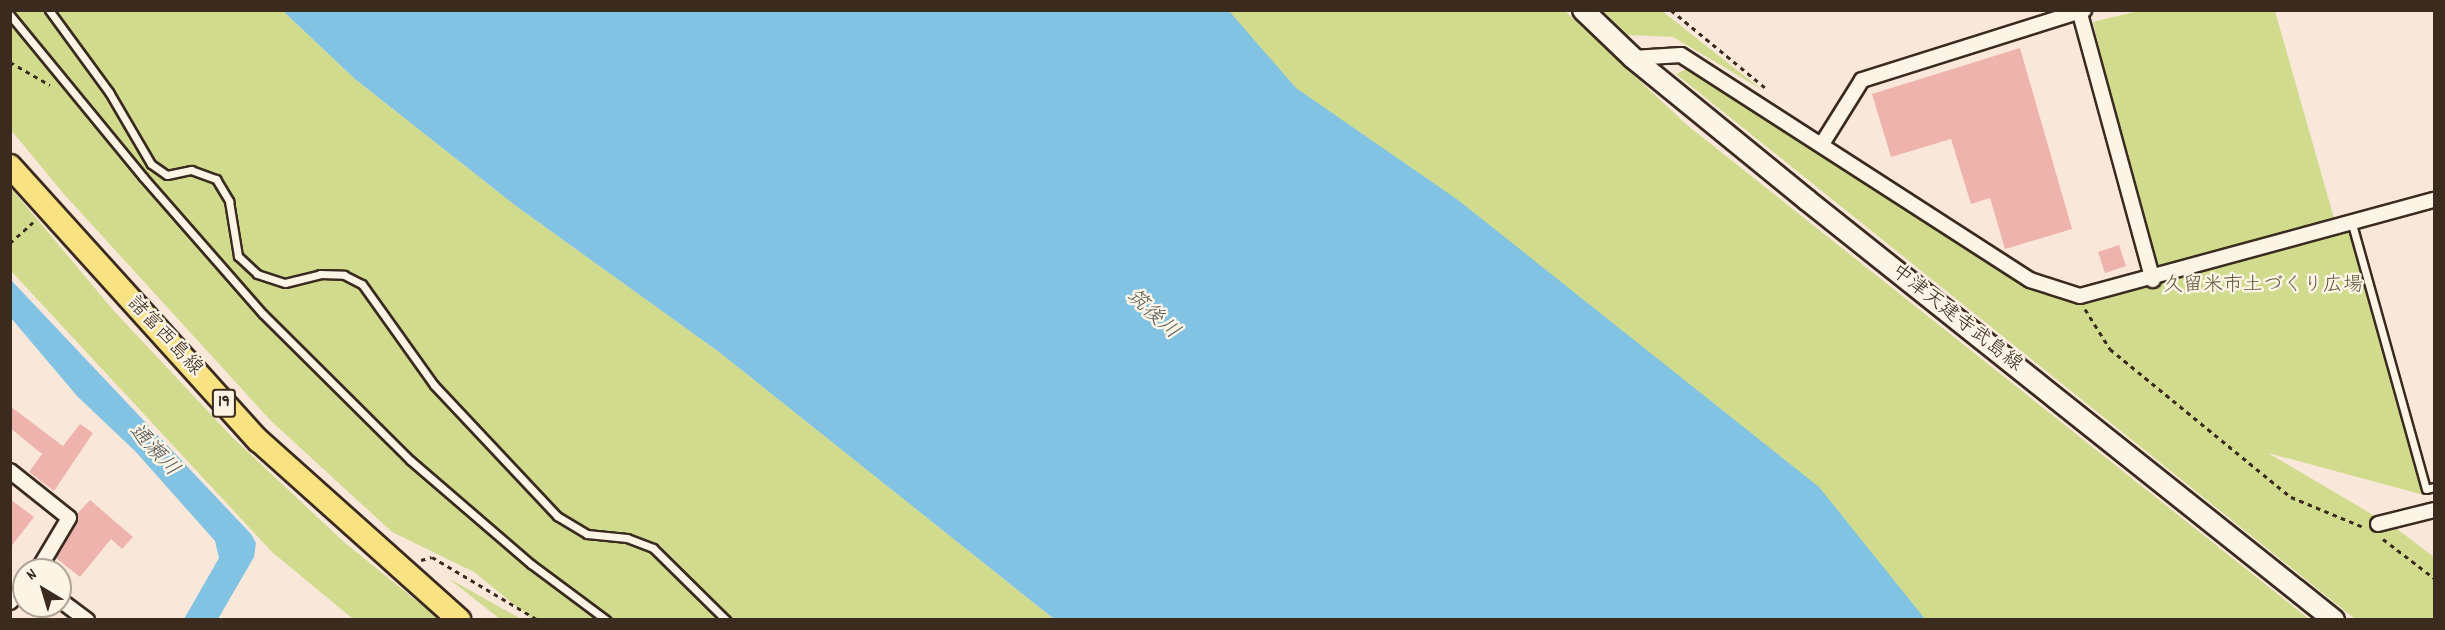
<!DOCTYPE html>
<html>
<head>
<meta charset="utf-8">
<style>
	body { margin:0 }
	#map { position:relative; width:2445px; height:630px; overflow:hidden; background:#f9e8da; font-family:Dekko,"Klee One",sans-serif }
	div>[style] { position:absolute }
	[style*='--x'] { left:calc(var(--x)*1px); top:calc(var(--y)*1px); width:calc(var(--w)*1px); rotate:calc(var(--a)*1deg) }
	.green>* { inset:0; background:#d0db8e }
	.water>* { inset:0; background:#82c2e3 }
	.building>* { inset:0; background:#eeb3ad }
	.path>* { height:3px; margin-top:-1.5px; transform-origin:0; background:repeating-linear-gradient(90deg,#3b2a1e 0 4.5px,transparent 0 9px) }
	.roads { filter:drop-shadow(2px 0 #3b2a1e) drop-shadow(-2px 0 #3b2a1e) drop-shadow(0 2px #3b2a1e) drop-shadow(0 -2px #3b2a1e) }
	.lane>* { height:7px; margin:-3.5px; padding:0 3.5px; transform-origin:3.5px; border-radius:3.5px; background:#fcf5e5 }
	.street>* { height:14px; margin:-7px; padding:0 7px; transform-origin:7px; border-radius:7px; background:#fcf5e5 }
	.secondary>* { height:20px; margin:-10px; padding:0 10px; transform-origin:10px; border-radius:10px; background:#fcf5e5 }
	.primary>* { height:22px; margin:-11px; padding:0 11px; transform-origin:11px; border-radius:11px; background:#f8e281 }
	span { translate:-50% -50%; white-space:nowrap; text-align:center; line-height:1.15; -webkit-text-stroke:5px #fcf5e5; paint-order:stroke }
	.shield-label span { padding:2px 4px; background:#fcf5e5; border:2px solid; border-radius:4px; -webkit-text-stroke-width:0 }
	.shield-label { font-size:18px; color:#3b2a1e; font-weight:700 }
	.park-label { font-size:20px; color:#60563a }
	.street-label { font-size:20px; color:#3b2a1e }
	.water-label { font-size:21px; color:#505859; font-style:italic }
	.frame { position:absolute; inset:0; border:12px solid #3b2a1e; pointer-events:none }
	.north { position:absolute; left:12px; top:558px; width:60px; height:60px; box-sizing:border-box; background:#fcf5e5; border:2px solid #afa495; border-radius:50%; rotate:322deg; font-size:16px; font-weight:700; line-height:24px; text-align:center; color:#3b2a1e }
	.north::after { content:''; display:block; margin:auto; width:21px; height:27px; background:#3b2a1e; clip-path:polygon(50% 0,100% 100%,50% 72%,0 100%) }
</style>
</head>
<body>
<div id="map">
	<div class="green">
		<div style="clip-path:polygon(10px 11px,283px 11px,355px 79px,516px 206px,719px 352px,1054px 619px,532px 619px,474px 572px,392px 532px,271px 421px,63px 193px,11px 130px)"></div>
		<div style="clip-path:polygon(1183px 11px,1565px 11px,1687px 125px,2309px 619px,1902px 619px)"></div>
		<div style="clip-path:polygon(1603px 11px,1662px 11px,1761px 89px,1673px 37px,1628px 35px)"></div>
		<div style="clip-path:polygon(2138px 11px,2275px 11px,2334px 218px,2350px 234px,2424px 495px,2268px 453px,2397px 529px,2434px 557px,2434px 619px,2355px 619px,1676px 74px,1692px 66px,2024px 287px,2087px 304px,2155px 285px,2093px 22px)"></div>
		<div style="clip-path:polygon(11px 188px,114px 311px,232px 437px,344px 542px,439px 619px,353px 619px,272px 552px,11px 271px)"></div>
		<div style="clip-path:polygon(448px 578px,521px 619px,522px 619px,500px 619px)"></div>
	</div>
	<div class="water">
		<div style="clip-path:polygon(283px 11px,1229px 11px,1296px 88px,1458px 200px,1819px 487px,1925px 619px,1054px 619px,719px 352px,516px 206px,355px 79px)"></div>
		<div style="clip-path:polygon(11px 280px,251px 534px,256px 543px,254px 557px,218px 619px,184px 619px,219px 558px,215px 541px,135px 451px,77px 396px,11px 318px)"></div>
	</div>
	<div class="building">
		<div style="clip-path:polygon(2020px 48px,2072px 229px,2005px 249px,1990px 198px,1971px 204px,1951px 139px,1891px 157px,1872px 94px)"></div>
		<div style="clip-path:polygon(2119px 245px,2126px 266px,2105px 273px,2098px 252px)"></div>
		<div style="clip-path:polygon(10px 406px,63px 446px,80px 424px,93px 433px,54px 491px,29px 472px,42px 454px,10px 428px)"></div>
		<div style="clip-path:polygon(10px 499px,34px 517px,10px 548px)"></div>
		<div style="clip-path:polygon(90px 500px,133px 537px,122px 549px,111px 539px,80px 577px,56px 558px,78px 522px,77px 514px)"></div>
	</div>
	<div class="path">
		<div style="--x:1671;--y:10;--w:124;--a:39.5"></div>
		<div style="--x:10;--y:62;--w:46;--a:29.9"></div>
		<div style="--x:10;--y:243;--w:31;--a:-42"></div>
		<div style="--x:2085;--y:309;--w:47;--a:58"></div>
		<div style="--x:2110;--y:349;--w:234;--a:39.3"></div>
		<div style="--x:2291;--y:497;--w:78;--a:22.6"></div>
		<div style="--x:2383;--y:539;--w:64;--a:37.4"></div>
		<div style="--x:421;--y:560;--w:11;--a:-15"></div>
		<div style="--x:432;--y:557;--w:123;--a:30.7"></div>
	</div>
	<div class="roads">
		<div class="lane">
			<div style="--x:49;--y:10;--w:102;--a:53.8"></div>
			<div style="--x:109;--y:92;--w:83;--a:59.7"></div>
			<div style="--x:151;--y:164;--w:19;--a:35"></div>
			<div style="--x:167;--y:175;--w:25;--a:-12"></div>
			<div style="--x:191;--y:170;--w:27;--a:20"></div>
			<div style="--x:216;--y:179;--w:26;--a:59"></div>
			<div style="--x:229;--y:201;--w:56;--a:80.7"></div>
			<div style="--x:238;--y:256;--w:26;--a:43"></div>
			<div style="--x:257;--y:274;--w:29;--a:18"></div>
			<div style="--x:285;--y:283;--w:36;--a:-14"></div>
			<div style="--x:320;--y:274;--w:24;--a:2"></div>
			<div style="--x:344;--y:275;--w:20;--a:27"></div>
			<div style="--x:362;--y:284;--w:124;--a:54.5"></div>
			<div style="--x:434;--y:385;--w:180;--a:46.8"></div>
			<div style="--x:557;--y:516;--w:35;--a:31"></div>
			<div style="--x:587;--y:534;--w:40;--a:5.7"></div>
			<div style="--x:627;--y:538;--w:28;--a:21"></div>
			<div style="--x:653;--y:548;--w:103;--a:44.6"></div>
			<div style="--x:10;--y:15;--w:210;--a:50.6"></div>
			<div style="--x:143;--y:177;--w:182;--a:48.8"></div>
			<div style="--x:263;--y:314;--w:207;--a:44.8"></div>
			<div style="--x:410;--y:460;--w:160;--a:40.7"></div>
			<div style="--x:531;--y:564;--w:94;--a:36.7"></div>
			<div style="--x:2352;--y:224;--w:275;--a:74.4"></div>
			<div style="--x:2426;--y:489;--w:8;--a:-14"></div>
		</div>
		<div class="street">
			<div style="--x:2079;--y:10;--w:280;--a:74.7"></div>
			<div style="--x:1633;--y:58;--w:48;--a:-3.6"></div>
			<div style="--x:1681;--y:55;--w:415;--a:32.8"></div>
			<div style="--x:2030;--y:280;--w:52;--a:17.7"></div>
			<div style="--x:2080;--y:296;--w:367;--a:-15.2"></div>
			<div style="--x:1822;--y:144;--w:75;--a:-58"></div>
			<div style="--x:1862;--y:80;--w:233;--a:-17.5"></div>
			<div style="--x:10;--y:471;--w:75;--a:38.5"></div>
			<div style="--x:69;--y:518;--w:61;--a:120.8"></div>
			<div style="--x:2378;--y:524;--w:58;--a:-14"></div>
			<div style="--x:60;--y:600;--w:34;--a:37"></div>
			<div style="--x:10;--y:602;--w:20;--a:-45"></div>
		</div>
		<div class="secondary">
			<div style="--x:1583;--y:10;--w:69;--a:43.8"></div>
			<div style="--x:1633;--y:58;--w:225;--a:39.2"></div>
			<div style="--x:1807;--y:200;--w:674;--a:38.55"></div>
		</div>
		<div class="primary">
			<div style="--x:10;--y:166;--w:370;--a:47.9"></div>
			<div style="--x:258;--y:440;--w:270;--a:41.8"></div>
		</div>
	</div>
	<div class="shield-label">
		<span style="left:224px;top:403px">19</span>
	</div>
	<div class="park-label">
		<span style="left:2263px;top:286px">久留米市土づくり広場</span>
	</div>
	<div class="street-label">
		<span style="left:1956px;top:319px;rotate:38deg">中津天建寺武島線</span>
		<span style="left:164px;top:337px;rotate:47deg">諸富西島線</span>
	</div>
	<div class="water-label">
		<span style="left:1152px;top:315px;rotate:42deg">筑後川</span>
		<span style="left:153px;top:451px;rotate:47deg">通瀬川</span>
	</div>
	<div class="frame"></div>
	<div class="north">N</div>
</div>
</body>
</html>
